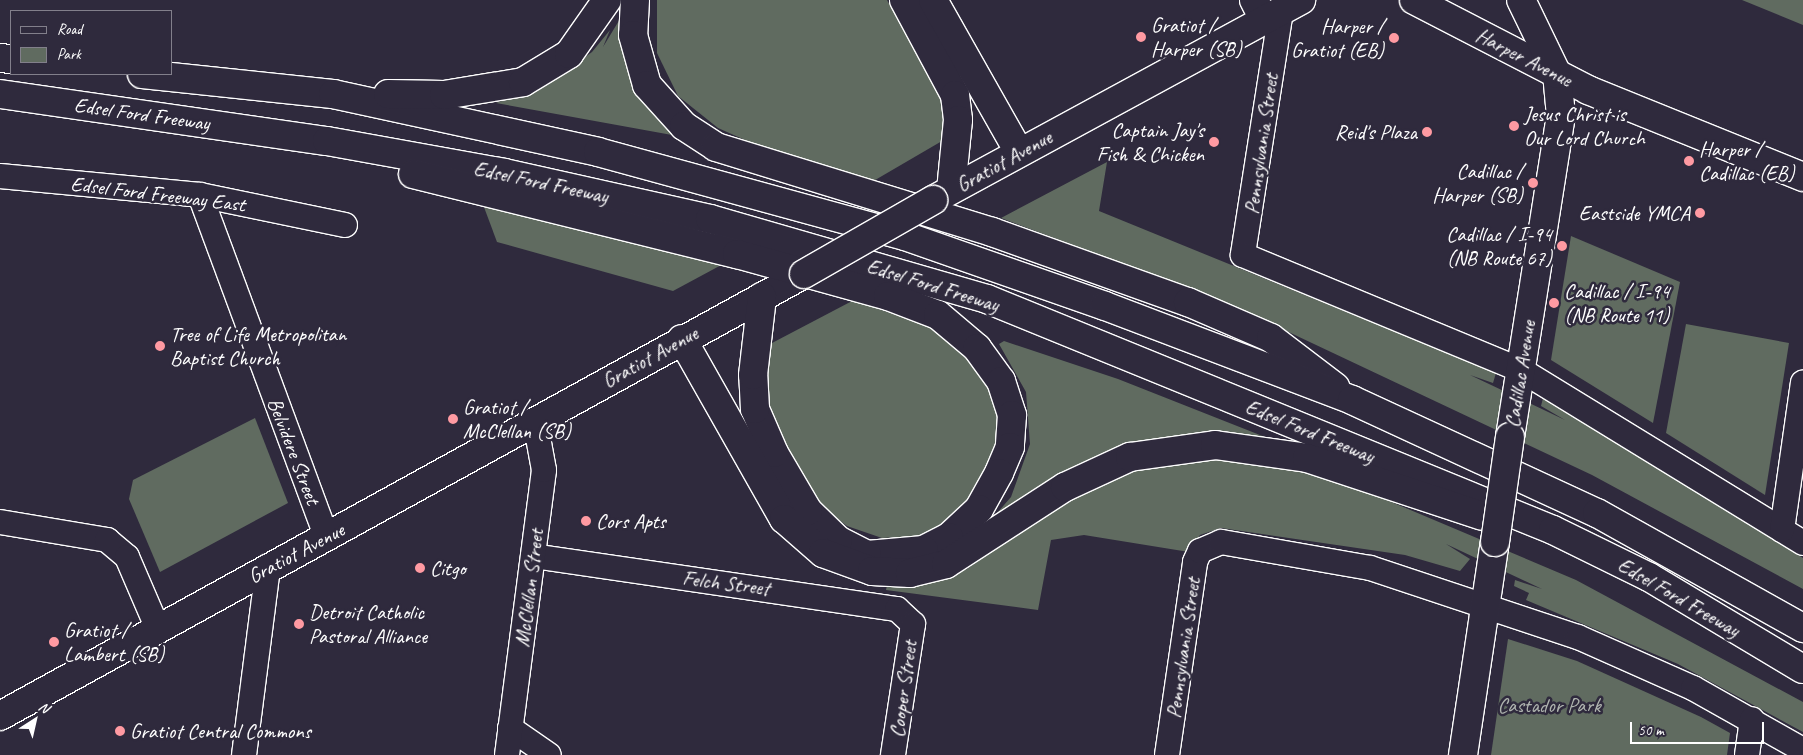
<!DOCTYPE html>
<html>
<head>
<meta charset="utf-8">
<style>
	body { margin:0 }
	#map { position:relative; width:1803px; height:755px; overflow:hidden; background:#2f2a3d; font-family:Caveat,sans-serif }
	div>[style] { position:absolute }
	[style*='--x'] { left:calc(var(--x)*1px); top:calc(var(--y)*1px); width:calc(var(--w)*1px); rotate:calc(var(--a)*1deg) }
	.green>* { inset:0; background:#606b60 }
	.roads { filter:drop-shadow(1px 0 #fff) drop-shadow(-1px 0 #fff) drop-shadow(0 1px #fff) drop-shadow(0 -1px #fff) }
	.minor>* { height:24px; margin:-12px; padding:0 12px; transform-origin:12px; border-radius:12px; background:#2f2a3d }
	.major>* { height:28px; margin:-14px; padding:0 14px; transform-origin:14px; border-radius:14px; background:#2f2a3d }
	.highway>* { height:28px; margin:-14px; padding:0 14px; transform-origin:14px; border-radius:14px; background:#2f2a3d }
	.bridges { filter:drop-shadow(1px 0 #fff) drop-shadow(-1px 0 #fff) drop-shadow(0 1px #fff) drop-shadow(0 -1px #fff) }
	.major-bridge>* { height:28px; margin:-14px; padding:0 14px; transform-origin:14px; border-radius:14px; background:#2f2a3d }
	.dots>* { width:14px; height:14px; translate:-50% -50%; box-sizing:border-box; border:2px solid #2f2a3d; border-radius:50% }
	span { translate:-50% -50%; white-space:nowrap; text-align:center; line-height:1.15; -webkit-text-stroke:5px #2f2a3d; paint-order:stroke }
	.poi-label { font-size:21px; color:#fff }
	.left { translate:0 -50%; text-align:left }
	.right { translate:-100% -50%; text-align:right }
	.street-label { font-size:21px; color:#fff }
	.park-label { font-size:21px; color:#b0b5b0 }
	.legend { position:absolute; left:10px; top:10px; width:162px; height:65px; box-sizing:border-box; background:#2f2a3d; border:1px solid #827f8b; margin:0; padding:6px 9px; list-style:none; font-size:15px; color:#fff }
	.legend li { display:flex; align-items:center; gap:10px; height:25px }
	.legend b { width:25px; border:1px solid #827f8b }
	.north { position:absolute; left:10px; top:695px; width:50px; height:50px; -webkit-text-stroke:4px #2f2a3d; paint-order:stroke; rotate:35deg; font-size:14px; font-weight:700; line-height:20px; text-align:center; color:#fff }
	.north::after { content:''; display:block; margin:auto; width:18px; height:22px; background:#fff; clip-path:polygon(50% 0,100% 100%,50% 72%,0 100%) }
	.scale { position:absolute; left:1630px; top:722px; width:134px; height:22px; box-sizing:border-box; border:2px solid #fff; border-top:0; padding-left:6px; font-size:15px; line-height:18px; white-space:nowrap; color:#fff; -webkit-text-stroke:4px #2f2a3d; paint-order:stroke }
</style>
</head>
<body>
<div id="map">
	<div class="green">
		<div style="clip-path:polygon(657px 0,887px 0,954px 117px,954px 134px,870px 183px,783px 157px,718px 128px,678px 96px,657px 53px)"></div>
		<div style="clip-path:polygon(1742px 0,1803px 0,1803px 25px)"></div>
		<div style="clip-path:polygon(623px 14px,632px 22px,683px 137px,496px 103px,549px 84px,592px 52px,610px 30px,603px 47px)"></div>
		<div style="clip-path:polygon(1107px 162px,1099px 211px,1496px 373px,1493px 383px,1470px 375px,1565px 420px,1541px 406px,1544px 394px,1803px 558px,1803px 589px,1592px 475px,1225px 302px,1001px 218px)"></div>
		<div style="clip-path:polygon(481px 199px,725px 263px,673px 291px,497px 242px)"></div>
		<div style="clip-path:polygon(1571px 236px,1680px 282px,1653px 423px,1551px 360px)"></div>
		<div style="clip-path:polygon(854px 300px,937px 330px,982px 365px,1004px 417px,995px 465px,950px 524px,922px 536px,882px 538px,847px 526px,821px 506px,807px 489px,747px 375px,747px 356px)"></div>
		<div style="clip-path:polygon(1686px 324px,1789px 343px,1765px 495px,1666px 433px)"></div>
		<div style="clip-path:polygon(1004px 341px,1118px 379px,1265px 437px,1225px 435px,984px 528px,1011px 497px,1030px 444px,1026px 392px,999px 344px)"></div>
		<div style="clip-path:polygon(255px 418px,288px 503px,160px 572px,129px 499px,133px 480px)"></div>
		<div style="clip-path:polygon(1192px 458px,1272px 460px,1356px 487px,1576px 580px,1803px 702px,1803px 732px,1678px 664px,1526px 600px,1529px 593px,1514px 586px,1515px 580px,1542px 589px,1446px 544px,1470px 559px,1460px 571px,1405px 555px,1221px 528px,1200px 535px,1189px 552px,1084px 535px,1051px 540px,1038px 610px,886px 590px,887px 585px,935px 581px,967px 569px,1053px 507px,1126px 472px)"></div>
		<div style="clip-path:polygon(1508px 639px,1577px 661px,1701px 717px,1730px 733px,1727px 755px,1491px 755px)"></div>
	</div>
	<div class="roads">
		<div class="minor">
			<div style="--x:1281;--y:11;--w:247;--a:98.9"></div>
			<div style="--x:1243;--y:255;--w:301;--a:22.5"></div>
			<div style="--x:1521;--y:370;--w:331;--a:31.5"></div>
			<div style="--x:0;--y:176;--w:201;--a:5.4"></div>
			<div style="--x:200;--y:195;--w:148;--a:11.7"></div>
			<div style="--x:200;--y:195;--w:364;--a:69.7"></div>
			<div style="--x:0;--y:522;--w:109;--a:9.5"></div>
			<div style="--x:107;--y:540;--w:26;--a:40"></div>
			<div style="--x:127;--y:557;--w:78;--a:66.7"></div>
			<div style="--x:1782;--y:530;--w:149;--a:-81.9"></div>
			<div style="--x:533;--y:556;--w:368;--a:8.3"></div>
			<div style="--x:897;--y:609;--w:22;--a:43"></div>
			<div style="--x:913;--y:624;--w:133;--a:98.7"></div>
			<div style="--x:510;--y:728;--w:47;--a:34.7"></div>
			<div style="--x:244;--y:755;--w:190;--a:-82.7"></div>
			<div style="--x:507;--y:755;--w:287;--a:-82.6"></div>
			<div style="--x:544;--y:470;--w:50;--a:-100.4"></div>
			<div style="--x:1167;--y:755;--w:195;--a:-81.7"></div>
			<div style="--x:1195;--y:562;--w:12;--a:-66"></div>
			<div style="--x:1200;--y:551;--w:23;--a:-23"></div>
			<div style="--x:1221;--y:542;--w:151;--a:9.9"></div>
			<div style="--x:1370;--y:568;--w:219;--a:18.4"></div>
			<div style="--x:1578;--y:637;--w:126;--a:23.9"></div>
			<div style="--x:1693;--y:688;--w:126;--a:29.4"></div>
			<div style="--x:1747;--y:755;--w:36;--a:-82"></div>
		</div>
		<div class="major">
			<div style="--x:1254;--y:0;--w:22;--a:63"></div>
			<div style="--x:1414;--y:0;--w:196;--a:27.3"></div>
			<div style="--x:1588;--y:90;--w:232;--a:22"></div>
			<div style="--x:933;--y:200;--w:419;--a:-28.5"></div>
			<div style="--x:1510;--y:437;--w:325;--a:-81"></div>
			<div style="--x:1561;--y:116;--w:42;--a:-95.4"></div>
			<div style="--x:1557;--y:74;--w:82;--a:-115.9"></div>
			<div style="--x:0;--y:716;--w:917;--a:-28.8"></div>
			<div style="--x:1463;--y:755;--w:215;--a:-81.5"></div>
		</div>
		<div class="highway">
			<div style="--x:635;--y:0;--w:35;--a:93"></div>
			<div style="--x:633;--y:35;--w:52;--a:74.4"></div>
			<div style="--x:647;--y:85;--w:55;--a:47.9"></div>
			<div style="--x:684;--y:126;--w:38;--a:33"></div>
			<div style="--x:716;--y:147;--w:289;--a:17.1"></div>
			<div style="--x:992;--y:232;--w:208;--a:19.7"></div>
			<div style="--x:1188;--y:302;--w:90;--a:23.4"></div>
			<div style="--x:1271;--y:338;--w:81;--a:37.4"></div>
			<div style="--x:904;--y:0;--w:108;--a:61.8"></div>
			<div style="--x:955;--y:95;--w:25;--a:83"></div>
			<div style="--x:958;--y:120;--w:70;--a:95.7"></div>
			<div style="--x:933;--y:0;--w:175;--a:60.5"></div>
			<div style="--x:0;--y:58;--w:11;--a:5"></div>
			<div style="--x:142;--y:74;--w:192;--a:6"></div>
			<div style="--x:333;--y:94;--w:271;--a:12.3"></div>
			<div style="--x:598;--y:152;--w:318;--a:15.3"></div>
			<div style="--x:905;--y:236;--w:212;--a:19.3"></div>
			<div style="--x:1105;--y:306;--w:264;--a:20.8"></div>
			<div style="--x:1352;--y:400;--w:270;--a:24.8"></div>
			<div style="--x:1597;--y:513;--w:236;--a:29.2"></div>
			<div style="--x:0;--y:94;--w:330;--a:8.2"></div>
			<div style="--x:327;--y:141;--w:180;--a:10.2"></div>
			<div style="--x:504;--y:173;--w:211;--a:12.6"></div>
			<div style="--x:710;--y:219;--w:288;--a:16.1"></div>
			<div style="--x:987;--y:299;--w:611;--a:22.2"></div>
			<div style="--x:1553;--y:530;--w:107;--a:26.1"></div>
			<div style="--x:1649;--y:577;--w:179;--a:30.9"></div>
			<div style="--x:388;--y:94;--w:56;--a:1"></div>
			<div style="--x:444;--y:95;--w:80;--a:-9.3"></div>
			<div style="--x:523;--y:82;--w:54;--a:-31.3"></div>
			<div style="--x:569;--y:54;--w:66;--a:-54.9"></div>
			<div style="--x:413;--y:174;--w:334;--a:13.9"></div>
			<div style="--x:737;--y:254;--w:157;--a:15.5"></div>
			<div style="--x:888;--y:296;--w:53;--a:20.8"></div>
			<div style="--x:938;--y:315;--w:51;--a:40.2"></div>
			<div style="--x:977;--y:348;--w:41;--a:54"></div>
			<div style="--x:1001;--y:381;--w:36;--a:72"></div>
			<div style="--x:1012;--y:415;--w:32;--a:94"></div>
			<div style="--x:1010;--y:447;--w:28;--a:113"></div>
			<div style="--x:999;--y:473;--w:41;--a:119.1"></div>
			<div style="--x:979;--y:509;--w:41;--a:137"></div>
			<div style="--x:949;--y:537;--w:28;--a:153"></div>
			<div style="--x:924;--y:550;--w:57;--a:175"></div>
			<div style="--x:867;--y:555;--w:33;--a:-153"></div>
			<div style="--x:838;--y:540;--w:42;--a:-136"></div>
			<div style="--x:808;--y:511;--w:67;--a:-120.4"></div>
			<div style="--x:774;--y:453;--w:48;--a:-113.4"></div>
			<div style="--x:755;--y:409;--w:34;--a:-93"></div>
			<div style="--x:753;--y:375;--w:79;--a:-83.4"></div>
			<div style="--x:682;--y:339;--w:207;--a:60.5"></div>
			<div style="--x:784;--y:519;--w:52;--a:41.1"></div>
			<div style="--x:823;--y:553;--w:52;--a:20.2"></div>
			<div style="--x:872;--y:571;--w:38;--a:3"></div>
			<div style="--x:910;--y:573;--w:37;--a:-14"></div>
			<div style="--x:946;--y:564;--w:142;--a:-32.9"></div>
			<div style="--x:1065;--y:487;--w:72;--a:-24.8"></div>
			<div style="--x:1130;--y:457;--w:86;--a:-8"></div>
			<div style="--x:1215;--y:445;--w:93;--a:8"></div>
			<div style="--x:1307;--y:458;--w:184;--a:18.3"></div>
		</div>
	</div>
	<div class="bridges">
		<div class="major-bridge">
			<div style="--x:804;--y:274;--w:149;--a:-29.8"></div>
			<div style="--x:1495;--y:542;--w:106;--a:-81.9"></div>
		</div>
	</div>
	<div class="dots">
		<div style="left:1141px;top:37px;background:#ff9aa2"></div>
		<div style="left:1394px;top:38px;background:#ff9aa2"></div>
		<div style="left:1514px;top:126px;background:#ff9aa2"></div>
		<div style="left:1427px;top:132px;background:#ff9aa2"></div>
		<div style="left:1214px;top:142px;background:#ff9aa2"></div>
		<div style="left:1689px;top:161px;background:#ff9aa2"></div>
		<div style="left:1533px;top:183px;background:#ff9aa2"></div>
		<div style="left:1700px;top:213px;background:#ff9aa2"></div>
		<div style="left:1562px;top:246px;background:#ff9aa2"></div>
		<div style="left:1554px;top:303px;background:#ff9aa2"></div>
		<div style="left:160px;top:346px;background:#ff9aa2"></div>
		<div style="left:453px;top:419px;background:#ff9aa2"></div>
		<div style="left:586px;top:521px;background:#ff9aa2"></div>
		<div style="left:420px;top:568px;background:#ff9aa2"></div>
		<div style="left:299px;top:624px;background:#ff9aa2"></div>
		<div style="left:54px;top:642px;background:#ff9aa2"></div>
		<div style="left:120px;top:731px;background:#ff9aa2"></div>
	</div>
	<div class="poi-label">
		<span class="left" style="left:1151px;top:37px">Gratiot /<br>Harper (SB)</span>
		<span class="right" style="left:1384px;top:38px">Harper /<br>Gratiot (EB)</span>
		<span class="left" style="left:1524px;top:126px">Jesus Christ is<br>Our Lord Church</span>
		<span class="right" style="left:1204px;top:142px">Captain Jay's<br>Fish &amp; Chicken</span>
		<span class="right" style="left:1417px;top:132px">Reid's Plaza</span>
		<span class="left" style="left:1699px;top:161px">Harper /<br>Cadillac (EB)</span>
		<span class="right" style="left:1523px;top:183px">Cadillac /<br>Harper (SB)</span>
		<span class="right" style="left:1690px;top:213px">Eastside YMCA</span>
		<span class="right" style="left:1552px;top:246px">Cadillac / I-94<br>(NB Route 67)</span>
		<span class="left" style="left:1564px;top:303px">Cadillac / I-94<br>(NB Route 11)</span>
		<span class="left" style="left:170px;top:346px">Tree of Life Metropolitan<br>Baptist Church</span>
		<span class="left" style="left:463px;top:419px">Gratiot /<br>McClellan (SB)</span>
		<span class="left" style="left:596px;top:521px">Cors Apts</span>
		<span class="left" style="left:430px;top:568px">Citgo</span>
		<span class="left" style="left:309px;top:624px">Detroit Catholic<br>Pastoral Alliance</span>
		<span class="left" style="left:64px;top:642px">Gratiot /<br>Lambert (SB)</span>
		<span class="left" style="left:130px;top:731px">Gratiot Central Commons</span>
	</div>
	<div class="street-label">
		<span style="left:1524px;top:57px;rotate:27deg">Harper Avenue</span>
		<span style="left:142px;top:114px;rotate:8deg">Edsel Ford Freeway</span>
		<span style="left:1261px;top:144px;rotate:-82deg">Pennsylvania Street</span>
		<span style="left:1004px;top:161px;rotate:-29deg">Gratiot Avenue</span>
		<span style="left:541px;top:182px;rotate:12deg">Edsel Ford Freeway</span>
		<span style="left:158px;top:194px;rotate:7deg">Edsel Ford Freeway East</span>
		<span style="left:933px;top:285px;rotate:17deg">Edsel Ford Freeway</span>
		<span style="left:650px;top:357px;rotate:-29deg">Gratiot Avenue</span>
		<span style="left:1520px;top:374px;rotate:-81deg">Cadillac Avenue</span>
		<span style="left:1310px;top:431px;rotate:22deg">Edsel Ford Freeway</span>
		<span style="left:294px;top:451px;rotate:69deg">Belvidere Street</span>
		<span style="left:296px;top:553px;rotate:-28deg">Gratiot Avenue</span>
		<span style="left:726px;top:583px;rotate:7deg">Felch Street</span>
		<span style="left:529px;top:588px;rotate:-83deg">McClellan Street</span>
		<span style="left:1679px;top:597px;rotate:30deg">Edsel Ford Freeway</span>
		<span style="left:1183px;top:648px;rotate:-82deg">Pennsylvania Street</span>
		<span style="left:903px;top:689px;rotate:-82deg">Cooper Street</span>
	</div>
	<div class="park-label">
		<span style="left:1549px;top:705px">Castador Park</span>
	</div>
	<ul class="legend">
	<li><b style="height:6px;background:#2f2a3d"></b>Road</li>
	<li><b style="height:14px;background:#606b60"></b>Park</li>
	</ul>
	<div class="north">N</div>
	<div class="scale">50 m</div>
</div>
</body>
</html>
